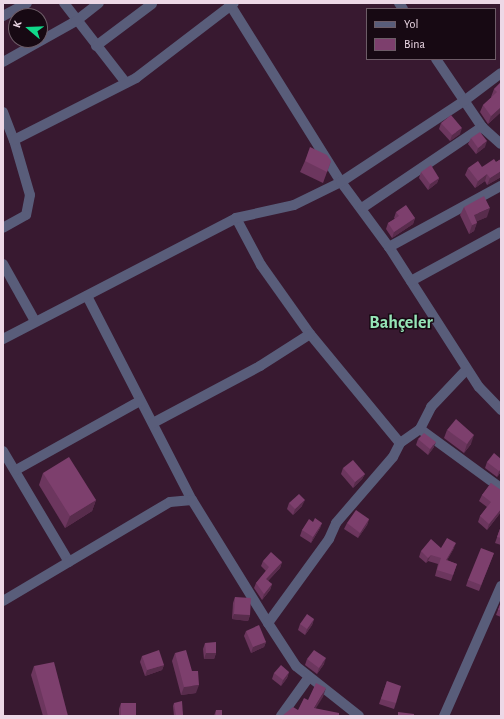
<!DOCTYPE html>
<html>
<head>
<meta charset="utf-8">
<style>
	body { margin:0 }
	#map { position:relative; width:504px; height:719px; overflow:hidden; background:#381930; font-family:"Alegreya Sans",sans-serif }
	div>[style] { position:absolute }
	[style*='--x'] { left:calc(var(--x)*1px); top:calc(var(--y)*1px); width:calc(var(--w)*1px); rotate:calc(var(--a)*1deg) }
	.minor>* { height:10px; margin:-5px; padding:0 5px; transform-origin:5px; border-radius:5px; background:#595d7a }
	.wall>* { inset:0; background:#6c365e }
	.shaded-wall>* { inset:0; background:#582c4c }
	.building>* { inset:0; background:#7d3f6d }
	span { translate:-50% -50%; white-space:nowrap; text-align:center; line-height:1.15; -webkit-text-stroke:3px #170913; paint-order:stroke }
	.district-label { font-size:18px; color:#96e4b7; font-weight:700 }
	.frame { position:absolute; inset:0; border:4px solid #edd8e6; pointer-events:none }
	.legend { position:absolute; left:366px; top:8px; width:130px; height:52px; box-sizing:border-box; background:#170913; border:1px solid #6d5c67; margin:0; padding:5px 7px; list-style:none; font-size:12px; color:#edd8e6 }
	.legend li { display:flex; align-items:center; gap:8px; height:20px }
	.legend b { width:20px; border:1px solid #6d5c67 }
	.north { position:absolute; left:8px; top:8px; width:40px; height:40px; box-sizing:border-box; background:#170913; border:1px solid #6d5c67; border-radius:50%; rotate:289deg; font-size:11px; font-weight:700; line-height:16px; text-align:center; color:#edd8e6 }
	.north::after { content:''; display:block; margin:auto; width:14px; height:18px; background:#10d98a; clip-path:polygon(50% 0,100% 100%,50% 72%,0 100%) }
</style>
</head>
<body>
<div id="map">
	<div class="minor">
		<div style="--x:64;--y:3;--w:101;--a:52.2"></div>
		<div style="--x:229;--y:3;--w:211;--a:58"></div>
		<div style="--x:341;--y:182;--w:81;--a:53.6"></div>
		<div style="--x:389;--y:247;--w:166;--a:57.3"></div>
		<div style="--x:479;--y:387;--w:32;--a:46"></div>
		<div style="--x:399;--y:3;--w:7;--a:56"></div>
		<div style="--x:3;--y:16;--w:27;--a:-28"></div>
		<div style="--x:96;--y:46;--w:70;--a:-36.9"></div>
		<div style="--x:436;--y:59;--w:82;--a:55.9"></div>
		<div style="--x:3;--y:62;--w:84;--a:-29.3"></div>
		<div style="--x:76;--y:21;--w:29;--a:-38"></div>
		<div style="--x:3;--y:112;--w:30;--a:69"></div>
		<div style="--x:14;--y:140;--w:57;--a:73.8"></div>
		<div style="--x:30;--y:195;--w:20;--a:101"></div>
		<div style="--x:26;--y:215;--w:26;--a:151"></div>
		<div style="--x:14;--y:140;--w:137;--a:-26.9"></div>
		<div style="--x:136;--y:78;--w:123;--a:-37.4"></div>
		<div style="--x:362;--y:208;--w:145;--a:-34"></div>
		<div style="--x:482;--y:127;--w:25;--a:42"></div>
		<div style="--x:236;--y:218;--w:53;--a:62"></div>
		<div style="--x:261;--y:265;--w:85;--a:54.6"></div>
		<div style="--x:310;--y:334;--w:141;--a:50.5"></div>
		<div style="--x:389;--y:247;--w:128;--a:-28.6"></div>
		<div style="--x:3;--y:264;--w:65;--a:60.7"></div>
		<div style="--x:411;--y:281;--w:102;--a:-28.6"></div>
		<div style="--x:87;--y:296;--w:229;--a:62.8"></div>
		<div style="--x:3;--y:339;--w:263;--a:-27.4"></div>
		<div style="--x:236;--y:218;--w:59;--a:-12.6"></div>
		<div style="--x:294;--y:205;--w:52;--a:-26.1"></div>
		<div style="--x:341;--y:182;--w:147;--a:-33.4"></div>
		<div style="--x:464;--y:101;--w:46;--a:-37.1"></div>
		<div style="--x:153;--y:423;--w:121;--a:-28"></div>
		<div style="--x:260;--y:366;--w:59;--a:-32.6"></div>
		<div style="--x:420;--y:429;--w:100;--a:36.1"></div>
		<div style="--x:3;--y:451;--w:129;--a:59.3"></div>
		<div style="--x:16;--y:470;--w:142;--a:-29.1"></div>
		<div style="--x:3;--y:601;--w:194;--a:-30.7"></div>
		<div style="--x:170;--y:502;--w:22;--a:-5"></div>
		<div style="--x:192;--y:500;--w:145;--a:58.3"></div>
		<div style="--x:281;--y:716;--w:48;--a:-54.3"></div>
		<div style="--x:359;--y:716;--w:80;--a:-141.6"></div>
		<div style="--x:296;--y:666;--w:51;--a:-123.1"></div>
		<div style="--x:268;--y:623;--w:104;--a:-54"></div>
		<div style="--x:329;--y:539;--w:17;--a:-66"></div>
		<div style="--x:336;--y:523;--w:87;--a:-49.2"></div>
		<div style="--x:393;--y:457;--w:16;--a:-63"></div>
		<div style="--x:400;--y:443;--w:24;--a:-35"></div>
		<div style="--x:420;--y:429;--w:25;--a:-63"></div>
		<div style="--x:431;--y:407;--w:52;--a:-46.5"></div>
		<div style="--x:444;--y:716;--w:142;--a:-66.3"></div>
	</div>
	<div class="wall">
		<div style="clip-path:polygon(501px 82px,501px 112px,488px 124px,480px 112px,483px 105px,492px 97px,491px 97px,494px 89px)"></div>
		<div style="clip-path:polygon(441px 123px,460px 134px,450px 141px,439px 129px)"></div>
		<div style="clip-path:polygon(471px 138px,485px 147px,476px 154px,468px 144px)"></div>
		<div style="clip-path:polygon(501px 159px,501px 177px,487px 185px,485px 181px,475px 188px,465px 175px,468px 168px,482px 167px,496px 162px)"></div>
		<div style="clip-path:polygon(305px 161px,331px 161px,323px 183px,300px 172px)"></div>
		<div style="clip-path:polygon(421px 172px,439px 178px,437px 183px,428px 190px,419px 178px)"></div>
		<div style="clip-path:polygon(464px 207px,487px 217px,477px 221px,474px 231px,469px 234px,460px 215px)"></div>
		<div style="clip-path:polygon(396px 212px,415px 218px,413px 224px,392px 238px,386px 229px,388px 223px,395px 219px,394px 218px)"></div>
		<div style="clip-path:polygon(447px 430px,471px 444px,464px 453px,444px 438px)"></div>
		<div style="clip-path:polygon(418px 439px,434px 447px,428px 455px,416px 445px)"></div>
		<div style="clip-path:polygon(501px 459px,501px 472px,497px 477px,485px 468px,487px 462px)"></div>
		<div style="clip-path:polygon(343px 468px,365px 474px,362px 479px,353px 488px,341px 474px)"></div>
		<div style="clip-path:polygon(43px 473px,96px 500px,92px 511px,65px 528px,39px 485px)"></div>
		<div style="clip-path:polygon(491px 483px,501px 512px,487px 530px,478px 522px,480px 516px,487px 507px,479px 501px,482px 495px)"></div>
		<div style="clip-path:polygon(289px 503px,302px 506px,293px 515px,287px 509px)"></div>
		<div style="clip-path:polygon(369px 519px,367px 525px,358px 538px,344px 529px,347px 523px)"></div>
		<div style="clip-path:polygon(313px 522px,322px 523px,320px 528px,311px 543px,300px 536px,302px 530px)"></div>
		<div style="clip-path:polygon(501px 526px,501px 545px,495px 543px)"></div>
		<div style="clip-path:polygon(441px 548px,454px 548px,447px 560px,457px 564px,451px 581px,435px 576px,438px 564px,428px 561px,426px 563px,419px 557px,421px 551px)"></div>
		<div style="clip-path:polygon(494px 553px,479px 591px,466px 586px,468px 580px)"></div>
		<div style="clip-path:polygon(263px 561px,282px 562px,280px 568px,268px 581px,272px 584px,270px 590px,262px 600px,254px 588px,256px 583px,266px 571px,261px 566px)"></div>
		<div style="clip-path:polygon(235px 597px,250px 615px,248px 621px,232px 619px,233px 603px)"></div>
		<div style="clip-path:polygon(501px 602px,501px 617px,496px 615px)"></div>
		<div style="clip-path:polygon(314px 619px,312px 625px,305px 635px,298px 630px,300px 624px)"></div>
		<div style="clip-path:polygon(246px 631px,266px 642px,264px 647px,251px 653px,244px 636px)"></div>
		<div style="clip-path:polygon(205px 643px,216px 653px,214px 659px,204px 659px,203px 649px)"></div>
		<div style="clip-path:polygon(175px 653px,196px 693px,181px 695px,172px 661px)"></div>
		<div style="clip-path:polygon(142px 656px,164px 665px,162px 670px,145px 676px,140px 662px)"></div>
		<div style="clip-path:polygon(307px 659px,324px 664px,317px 674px,305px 665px)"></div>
		<div style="clip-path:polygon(34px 666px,68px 716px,43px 716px,31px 675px)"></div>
		<div style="clip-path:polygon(289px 672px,287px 678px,281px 686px,272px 679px,274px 673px)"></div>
		<div style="clip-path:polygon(387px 681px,396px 703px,394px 709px,379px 704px)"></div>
		<div style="clip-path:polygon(121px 703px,136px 716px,119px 716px,119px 709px)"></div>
		<div style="clip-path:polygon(174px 703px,183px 715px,183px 716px,174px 716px,173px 706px)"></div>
		<div style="clip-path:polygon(216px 710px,222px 716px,214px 716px)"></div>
	</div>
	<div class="shaded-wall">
		<div style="clip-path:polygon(501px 107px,501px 112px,488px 124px,491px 116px)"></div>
		<div style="clip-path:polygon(462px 128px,460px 134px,450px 141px,452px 135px)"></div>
		<div style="clip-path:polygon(487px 141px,485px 147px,476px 154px,478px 148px)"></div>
		<div style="clip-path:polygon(501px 171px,501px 177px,487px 185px,490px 178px)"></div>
		<div style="clip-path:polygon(487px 174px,485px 181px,475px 188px,478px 181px)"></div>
		<div style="clip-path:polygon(439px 178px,437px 183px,428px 190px,430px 184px)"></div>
		<div style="clip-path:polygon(490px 208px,487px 217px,471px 224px,474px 215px)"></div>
		<div style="clip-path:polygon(415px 218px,413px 224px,392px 238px,394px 232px)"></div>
		<div style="clip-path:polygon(477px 223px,474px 231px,469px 234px,472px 225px)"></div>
		<div style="clip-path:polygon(474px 435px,471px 444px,464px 453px,467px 444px)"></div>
		<div style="clip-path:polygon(436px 442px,434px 447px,428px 455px,430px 449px)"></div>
		<div style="clip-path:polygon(501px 469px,501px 472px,497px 477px,499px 471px)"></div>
		<div style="clip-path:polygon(365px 474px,362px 479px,353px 488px,355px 482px)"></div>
		<div style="clip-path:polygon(96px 500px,92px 511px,65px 528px,70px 516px)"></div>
		<div style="clip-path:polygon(305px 500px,302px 506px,293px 515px,295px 509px)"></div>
		<div style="clip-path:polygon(501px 509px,501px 512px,487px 530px,489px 524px)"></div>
		<div style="clip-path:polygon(369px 519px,367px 525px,358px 538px,360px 533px)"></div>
		<div style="clip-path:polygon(322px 523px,320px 528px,311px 543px,313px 537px)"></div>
		<div style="clip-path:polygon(456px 543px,454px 548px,444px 566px,446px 560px)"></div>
		<div style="clip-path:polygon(431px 555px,428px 561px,426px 563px,428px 558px)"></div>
		<div style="clip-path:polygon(282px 562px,280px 568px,264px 585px,266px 579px)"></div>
		<div style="clip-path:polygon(272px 584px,270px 590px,262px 600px,264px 594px)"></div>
		<div style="clip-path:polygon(234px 614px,250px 615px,248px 621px,232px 619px)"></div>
		<div style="clip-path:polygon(314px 619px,312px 625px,305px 635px,307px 629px)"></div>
		<div style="clip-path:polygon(266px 642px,264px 647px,251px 653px,253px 647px)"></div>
		<div style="clip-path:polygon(206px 653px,216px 653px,214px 659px,204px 659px)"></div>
		<div style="clip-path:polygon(326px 658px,324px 664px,317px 674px,319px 668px)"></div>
		<div style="clip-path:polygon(164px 665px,162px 670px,145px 676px,147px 670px)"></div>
		<div style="clip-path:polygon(289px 672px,287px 678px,281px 686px,283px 680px)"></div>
		<div style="clip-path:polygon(199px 685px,196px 693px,181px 695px,184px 687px)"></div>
		<div style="clip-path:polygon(326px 688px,323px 697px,311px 716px,314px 708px)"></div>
	</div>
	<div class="building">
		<div style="clip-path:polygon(501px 82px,501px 107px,491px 116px,483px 105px,497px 92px,494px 89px)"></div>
		<div style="clip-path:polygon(451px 115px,462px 128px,452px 135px,441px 123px)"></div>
		<div style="clip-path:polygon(480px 132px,487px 141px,478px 148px,471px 138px)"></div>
		<div style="clip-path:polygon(310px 147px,327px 155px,331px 161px,327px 172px,305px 161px)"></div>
		<div style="clip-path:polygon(494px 159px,496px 162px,501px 159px,501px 171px,490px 178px,487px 174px,478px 181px,468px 168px,478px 161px,482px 167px)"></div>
		<div style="clip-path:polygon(431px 165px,439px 178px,430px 184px,421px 172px)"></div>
		<div style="clip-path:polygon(484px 196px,490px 208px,474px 215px,477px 223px,472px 225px,464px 207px)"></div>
		<div style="clip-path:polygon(406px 205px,415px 218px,394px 232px,388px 223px,399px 216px,396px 212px)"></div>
		<div style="clip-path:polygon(456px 419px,474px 435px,467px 444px,447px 430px)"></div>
		<div style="clip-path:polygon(424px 433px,436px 442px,430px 449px,418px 439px)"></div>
		<div style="clip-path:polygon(494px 453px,501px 459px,501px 469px,499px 471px,487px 462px)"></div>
		<div style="clip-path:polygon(69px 457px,96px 500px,70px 516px,43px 473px)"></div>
		<div style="clip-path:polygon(353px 460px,365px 474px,355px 482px,343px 468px)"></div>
		<div style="clip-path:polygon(491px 483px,501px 490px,501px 509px,489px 524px,480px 516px,491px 502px,482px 495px)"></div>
		<div style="clip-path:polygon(299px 494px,305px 500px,295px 509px,289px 503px)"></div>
		<div style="clip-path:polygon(356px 510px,369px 519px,360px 533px,347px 523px)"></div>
		<div style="clip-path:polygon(315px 518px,322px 523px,313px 537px,302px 530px,309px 519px,313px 522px)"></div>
		<div style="clip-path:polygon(501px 526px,501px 538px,497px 537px)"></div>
		<div style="clip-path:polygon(447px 538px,456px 543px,446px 560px,457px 564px,453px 575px,437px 570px,441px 558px,431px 555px,428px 558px,421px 551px,431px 539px,441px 548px)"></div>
		<div style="clip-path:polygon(481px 548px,494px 553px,481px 585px,468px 580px)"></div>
		<div style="clip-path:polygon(271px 552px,282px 562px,266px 579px,272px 584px,264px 594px,256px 583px,269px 567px,263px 561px)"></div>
		<div style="clip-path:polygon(235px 597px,251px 598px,250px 615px,234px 614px)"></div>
		<div style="clip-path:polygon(501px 602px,501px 610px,498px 610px)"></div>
		<div style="clip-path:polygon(307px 614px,314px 619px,307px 629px,300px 624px)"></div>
		<div style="clip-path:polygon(259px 625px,266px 642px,253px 647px,246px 631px)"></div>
		<div style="clip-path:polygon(216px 642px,216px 653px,206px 653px,205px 643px)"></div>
		<div style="clip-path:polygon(159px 650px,164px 665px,147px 670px,142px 656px)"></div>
		<div style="clip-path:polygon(186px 650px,192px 671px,198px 671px,199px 685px,184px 687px,175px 653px)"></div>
		<div style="clip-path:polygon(314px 650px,326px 658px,319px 668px,307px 659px)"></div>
		<div style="clip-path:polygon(54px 662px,68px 716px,48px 716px,34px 666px)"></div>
		<div style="clip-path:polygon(281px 665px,289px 672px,283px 680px,274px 673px)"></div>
		<div style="clip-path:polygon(387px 681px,401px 686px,396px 703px,381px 699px)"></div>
		<div style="clip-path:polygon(316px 683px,326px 688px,314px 708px,339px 713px,339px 716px,282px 716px,293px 707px,298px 710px,304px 698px,308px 700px)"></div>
		<div style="clip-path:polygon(182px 701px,183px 715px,176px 716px,174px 703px)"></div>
		<div style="clip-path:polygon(121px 703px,136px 703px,136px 716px,121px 716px)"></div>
		<div style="clip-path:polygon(216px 710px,222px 710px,222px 716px,216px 716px)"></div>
		<div style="clip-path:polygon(398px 712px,414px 714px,414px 716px,398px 716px)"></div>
	</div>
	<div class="district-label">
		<span style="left:401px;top:323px">Bahçeler</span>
	</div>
	<div class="frame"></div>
	<ul class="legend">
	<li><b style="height:5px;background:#595d7a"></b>Yol</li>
	<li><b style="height:11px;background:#7d3f6d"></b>Bina</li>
	</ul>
	<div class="north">K</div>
</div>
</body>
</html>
